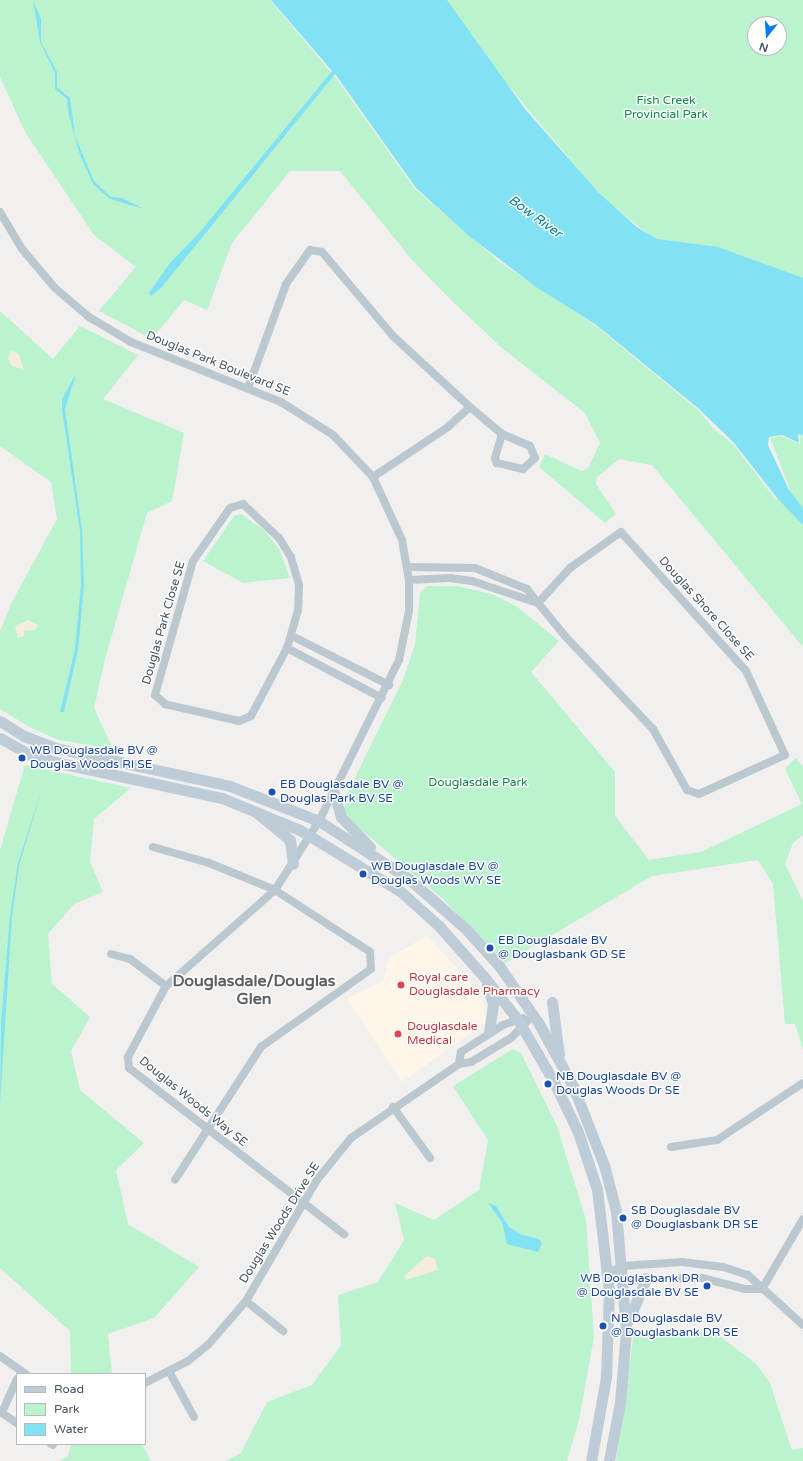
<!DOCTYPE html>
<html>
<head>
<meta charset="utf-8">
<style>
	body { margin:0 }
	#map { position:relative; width:803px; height:1461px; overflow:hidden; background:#f2efef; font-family:"Varela Round",sans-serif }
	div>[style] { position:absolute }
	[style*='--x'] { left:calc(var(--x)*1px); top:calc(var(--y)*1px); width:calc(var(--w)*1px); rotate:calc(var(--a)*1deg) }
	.commercial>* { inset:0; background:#fef6e8 }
	.green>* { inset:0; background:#baf3ce }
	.sand>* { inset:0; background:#f4eddf }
	.water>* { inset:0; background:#83e1f4 }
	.street>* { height:8px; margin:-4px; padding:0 4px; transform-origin:4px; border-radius:4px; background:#bcc8d0 }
	.secondary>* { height:11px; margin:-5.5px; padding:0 5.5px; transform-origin:5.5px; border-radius:5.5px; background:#beccd8 }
	.dots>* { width:11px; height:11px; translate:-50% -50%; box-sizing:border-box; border:2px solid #fff; border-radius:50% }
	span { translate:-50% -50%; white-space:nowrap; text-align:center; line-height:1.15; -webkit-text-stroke:3px #fff; paint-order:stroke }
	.park-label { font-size:12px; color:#0e8846 }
	.street-label { font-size:12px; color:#46545f }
	.transit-label { font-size:12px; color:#164399 }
	.left { translate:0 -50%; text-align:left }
	.right { translate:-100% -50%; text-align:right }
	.health-label { font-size:12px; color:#be3a42 }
	.water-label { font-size:13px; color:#037e96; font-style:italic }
	.district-label { font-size:16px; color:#5b6065; font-weight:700 }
	.legend { position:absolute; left:16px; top:1373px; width:130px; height:72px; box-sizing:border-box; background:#fff; border:1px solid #b5bbbf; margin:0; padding:5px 7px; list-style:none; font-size:12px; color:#46545f }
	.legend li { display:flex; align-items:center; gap:8px; height:20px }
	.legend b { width:20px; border:1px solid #b5bbbf }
	.north { position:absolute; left:747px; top:16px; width:40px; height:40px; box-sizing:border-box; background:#fff; border:1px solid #b5bbbf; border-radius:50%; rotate:197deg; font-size:11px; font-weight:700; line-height:16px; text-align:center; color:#46545f }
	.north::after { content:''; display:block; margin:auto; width:14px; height:18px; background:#0879f3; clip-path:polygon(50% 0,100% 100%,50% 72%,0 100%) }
</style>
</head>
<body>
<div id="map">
	<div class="commercial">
		<div style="clip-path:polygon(427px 936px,467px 979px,485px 1006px,486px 1022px,402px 1082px,347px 999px,383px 981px,389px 958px)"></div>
	</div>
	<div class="green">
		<div style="clip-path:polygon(0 0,270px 0,336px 78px,415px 189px,501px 263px,595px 325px,698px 410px,714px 429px,733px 444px,776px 500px,790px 489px,770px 438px,781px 436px,800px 444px,800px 436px,803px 437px,803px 647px,652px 465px,619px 459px,597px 477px,596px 484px,616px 514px,605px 523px,539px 467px,545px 454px,581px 471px,588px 468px,600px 443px,585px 413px,502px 348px,452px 301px,413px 261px,340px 171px,290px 171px,232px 243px,207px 310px,184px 300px,152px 339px,99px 311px,136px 267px,94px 235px,25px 132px,0 77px)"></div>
		<div style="clip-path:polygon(evenodd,446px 0,803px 0,803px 322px,660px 244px,600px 195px,496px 71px,446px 0,755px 24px,779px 24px,779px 48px,755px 48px,755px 24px)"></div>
		<div style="clip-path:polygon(0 311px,53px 359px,80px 326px,138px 355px,103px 399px,184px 433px,172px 501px,147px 513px,105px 659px,94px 708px,113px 749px,59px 740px,31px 728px,0 709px,0 631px,12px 602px,57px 519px,51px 482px,0 446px)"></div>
		<div style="clip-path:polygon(241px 514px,264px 530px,279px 549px,290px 578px,243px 583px,203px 561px,234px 516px)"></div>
		<div style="clip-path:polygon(426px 586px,457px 586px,492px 594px,516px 606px,559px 641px,531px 672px,615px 772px,615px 816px,649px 860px,701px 852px,802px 804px,785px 769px,796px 758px,803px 767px,803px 835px,793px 843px,785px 864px,803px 901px,803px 1050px,795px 1024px,785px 1024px,773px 884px,758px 860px,652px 876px,505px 963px,443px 899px,351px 821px,344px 810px,346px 796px,403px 680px,415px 644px,420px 593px)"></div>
		<div style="clip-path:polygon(25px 765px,131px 788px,94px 819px,90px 862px,103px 892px,74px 904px,48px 934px,52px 984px,90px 1017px,71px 1051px,80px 1090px,144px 1143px,116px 1170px,128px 1224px,199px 1267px,154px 1318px,108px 1334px,112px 1374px,71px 1374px,70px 1331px,0 1268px,0 850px)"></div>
		<div style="clip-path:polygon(513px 1049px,521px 1053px,557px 1126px,586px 1220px,594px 1337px,579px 1420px,567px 1461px,225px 1461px,241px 1453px,267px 1402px,312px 1385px,341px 1345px,338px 1295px,378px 1282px,404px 1240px,395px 1203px,434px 1220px,479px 1190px,488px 1140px,453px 1086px)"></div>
		<div style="clip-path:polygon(682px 1330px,720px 1336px,756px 1364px,770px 1383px,792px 1450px,803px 1448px,803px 1461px,616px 1461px,634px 1333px)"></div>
		<div style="clip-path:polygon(71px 1444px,142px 1444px,151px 1461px,60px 1461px,68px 1456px)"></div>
	</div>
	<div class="sand">
		<div style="clip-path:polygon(11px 350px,19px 355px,24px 370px,12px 366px,8px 359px)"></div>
		<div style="clip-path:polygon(28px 620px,38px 625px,35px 630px,24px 631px,24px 636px,18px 638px,15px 626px)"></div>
		<div style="clip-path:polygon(427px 1256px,435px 1259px,438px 1270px,406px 1280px,405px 1275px)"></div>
	</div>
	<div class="water">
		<div style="clip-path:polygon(33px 0,41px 19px,41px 42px,57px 72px,57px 87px,70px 98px,75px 136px,94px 181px,111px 197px,122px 198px,144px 209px,110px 199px,93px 184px,80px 155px,68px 112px,67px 99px,55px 89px,55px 73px,40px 42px)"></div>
		<div style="clip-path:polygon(271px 0,447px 0,525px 109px,599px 193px,638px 228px,657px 239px,718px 247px,803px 278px,803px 436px,798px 434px,799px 443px,782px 435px,769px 437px,768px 445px,789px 490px,803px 508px,803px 525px,778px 499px,734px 443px,699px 409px,595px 324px,536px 287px,469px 236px,416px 188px,335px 74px,161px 288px,151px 296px,149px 293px,170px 263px,200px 232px,332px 71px)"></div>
		<div style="clip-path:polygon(76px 374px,65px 409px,82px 530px,84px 585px,78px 650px,64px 712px,60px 712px,75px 649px,81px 585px,80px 531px,62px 409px,62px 399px)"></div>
		<div style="clip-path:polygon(43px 786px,19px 865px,12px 916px,0 1104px,1px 1023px,10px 916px,18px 863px)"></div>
		<div style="clip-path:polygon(488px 1203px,496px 1206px,509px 1227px,522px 1235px,539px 1239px,542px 1243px,538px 1252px,507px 1244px,502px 1222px)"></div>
	</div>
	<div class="street">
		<div style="--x:0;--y:212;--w:43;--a:59.3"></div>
		<div style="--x:22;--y:249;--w:51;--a:49.8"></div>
		<div style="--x:55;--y:288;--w:45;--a:40.5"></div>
		<div style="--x:89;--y:317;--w:49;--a:30.8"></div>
		<div style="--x:131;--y:342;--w:162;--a:21.8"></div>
		<div style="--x:281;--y:402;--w:62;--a:32.4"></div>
		<div style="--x:333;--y:435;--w:58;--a:46.4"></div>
		<div style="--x:373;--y:477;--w:69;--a:65.3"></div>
		<div style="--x:402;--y:540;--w:41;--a:80.1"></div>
		<div style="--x:409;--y:580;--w:31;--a:90"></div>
		<div style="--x:409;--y:611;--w:50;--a:101.5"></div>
		<div style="--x:399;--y:660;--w:180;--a:116.4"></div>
		<div style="--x:319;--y:821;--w:82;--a:122.5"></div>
		<div style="--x:275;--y:890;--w:145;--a:138.6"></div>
		<div style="--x:166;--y:986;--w:81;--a:118.2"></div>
		<div style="--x:128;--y:1057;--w:11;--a:85"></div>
		<div style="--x:129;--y:1068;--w:272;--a:37.7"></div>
		<div style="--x:248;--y:388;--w:111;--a:-69.9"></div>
		<div style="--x:286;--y:284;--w:42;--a:-54.8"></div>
		<div style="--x:310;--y:250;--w:12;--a:9"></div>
		<div style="--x:322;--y:252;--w:110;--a:49.8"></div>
		<div style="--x:393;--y:336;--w:105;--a:42.7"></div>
		<div style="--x:470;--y:407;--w:30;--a:138"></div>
		<div style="--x:448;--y:427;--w:90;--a:146.3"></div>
		<div style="--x:470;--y:407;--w:42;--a:40.2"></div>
		<div style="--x:502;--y:434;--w:30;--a:23"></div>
		<div style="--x:530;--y:446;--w:13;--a:67"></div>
		<div style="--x:535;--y:458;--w:16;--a:137"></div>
		<div style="--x:523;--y:469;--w:27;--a:-167"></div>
		<div style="--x:497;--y:463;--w:5;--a:-112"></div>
		<div style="--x:495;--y:458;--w:25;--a:-74"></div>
		<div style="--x:243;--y:504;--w:50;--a:43.4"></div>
		<div style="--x:279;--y:538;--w:22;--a:58"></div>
		<div style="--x:291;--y:557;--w:29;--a:74"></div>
		<div style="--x:299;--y:585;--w:25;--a:92"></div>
		<div style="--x:298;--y:610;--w:40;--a:106"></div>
		<div style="--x:287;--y:648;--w:77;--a:117.9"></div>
		<div style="--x:251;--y:716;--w:13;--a:157"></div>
		<div style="--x:239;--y:721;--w:76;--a:-167.1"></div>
		<div style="--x:165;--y:704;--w:13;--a:-138"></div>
		<div style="--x:155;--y:695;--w:139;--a:-74.2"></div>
		<div style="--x:193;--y:561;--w:65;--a:-55.1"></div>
		<div style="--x:230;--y:508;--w:14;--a:-17"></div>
		<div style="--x:408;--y:567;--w:67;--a:0.9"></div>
		<div style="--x:475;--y:568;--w:56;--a:22"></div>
		<div style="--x:527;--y:589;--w:18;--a:52"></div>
		<div style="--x:538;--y:603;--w:43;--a:50.7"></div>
		<div style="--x:565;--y:636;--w:128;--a:46.6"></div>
		<div style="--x:653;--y:729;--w:70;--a:60.9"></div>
		<div style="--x:687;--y:790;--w:13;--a:18"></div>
		<div style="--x:699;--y:794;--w:94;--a:-24.4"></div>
		<div style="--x:785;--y:755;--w:93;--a:-114.9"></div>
		<div style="--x:746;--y:671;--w:187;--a:-132"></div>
		<div style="--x:621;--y:532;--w:62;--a:144.8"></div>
		<div style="--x:570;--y:568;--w:47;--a:132.4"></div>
		<div style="--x:409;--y:580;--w:41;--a:-2.8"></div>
		<div style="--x:450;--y:578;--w:22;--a:8"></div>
		<div style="--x:472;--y:581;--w:70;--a:18.4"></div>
		<div style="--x:292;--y:636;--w:109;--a:26.8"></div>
		<div style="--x:287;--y:648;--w:107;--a:27.8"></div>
		<div style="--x:153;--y:847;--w:58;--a:15.9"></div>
		<div style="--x:209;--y:863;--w:71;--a:22.2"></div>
		<div style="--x:275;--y:890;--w:113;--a:33.1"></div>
		<div style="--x:370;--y:952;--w:17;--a:87"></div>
		<div style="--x:371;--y:969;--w:135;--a:144.7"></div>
		<div style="--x:261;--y:1047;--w:158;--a:122.9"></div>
		<div style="--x:111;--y:954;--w:20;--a:15"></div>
		<div style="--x:130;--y:959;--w:45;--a:36.9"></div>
		<div style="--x:459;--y:1064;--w:12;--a:-81"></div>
		<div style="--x:461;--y:1052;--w:50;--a:-32.7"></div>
		<div style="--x:503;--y:1025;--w:21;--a:-19"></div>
		<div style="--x:393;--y:1107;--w:63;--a:54"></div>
		<div style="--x:671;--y:1147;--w:47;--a:-8.7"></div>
		<div style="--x:717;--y:1140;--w:103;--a:-33.5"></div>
		<div style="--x:608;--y:1273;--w:17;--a:-25"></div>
		<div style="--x:623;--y:1266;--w:59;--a:-3.9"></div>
		<div style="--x:682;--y:1262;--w:41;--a:7"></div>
		<div style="--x:723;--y:1267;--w:26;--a:18"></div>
		<div style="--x:748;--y:1275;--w:74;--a:42.3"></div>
		<div style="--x:617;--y:1277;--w:8;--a:23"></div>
		<div style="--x:624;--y:1280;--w:78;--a:-1.5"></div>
		<div style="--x:702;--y:1278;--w:44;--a:14.3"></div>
		<div style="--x:745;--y:1289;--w:17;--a:0"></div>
		<div style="--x:762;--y:1289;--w:81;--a:-59.6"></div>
		<div style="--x:246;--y:1301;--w:48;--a:39"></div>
		<div style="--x:0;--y:1356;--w:32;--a:35"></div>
		<div style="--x:170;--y:1373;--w:50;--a:61.4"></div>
		<div style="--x:17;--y:1379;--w:37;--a:114"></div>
		<div style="--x:2;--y:1413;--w:18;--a:34"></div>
		<div style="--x:145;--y:1383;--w:48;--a:-27.1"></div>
		<div style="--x:188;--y:1361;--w:26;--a:-39"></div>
		<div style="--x:208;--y:1345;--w:58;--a:-49.2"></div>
		<div style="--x:246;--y:1301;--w:140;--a:-59.6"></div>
		<div style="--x:317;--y:1180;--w:54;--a:-51"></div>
		<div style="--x:351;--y:1138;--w:131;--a:-34.4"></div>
		<div style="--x:459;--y:1064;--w:12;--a:-9"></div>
		<div style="--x:471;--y:1062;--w:47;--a:-31"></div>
		<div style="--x:511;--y:1038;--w:32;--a:-46"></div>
		<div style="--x:51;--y:1444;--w:2;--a:27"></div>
	</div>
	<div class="secondary">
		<div style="--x:0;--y:721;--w:28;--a:32"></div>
		<div style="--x:24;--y:736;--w:34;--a:21"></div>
		<div style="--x:56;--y:748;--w:178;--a:12.3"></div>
		<div style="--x:230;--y:786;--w:96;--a:21.5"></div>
		<div style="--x:319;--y:821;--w:107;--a:32.8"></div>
		<div style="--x:409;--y:879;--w:76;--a:41.3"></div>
		<div style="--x:466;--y:929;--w:51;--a:48.2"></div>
		<div style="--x:500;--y:967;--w:69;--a:55.6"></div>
		<div style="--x:539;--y:1024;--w:71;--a:61.3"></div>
		<div style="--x:573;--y:1086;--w:85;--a:68.6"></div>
		<div style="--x:604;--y:1165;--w:48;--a:75.4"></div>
		<div style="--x:616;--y:1211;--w:120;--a:85.2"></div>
		<div style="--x:626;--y:1331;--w:71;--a:94.8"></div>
		<div style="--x:620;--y:1402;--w:60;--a:100.6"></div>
		<div style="--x:0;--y:738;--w:35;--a:29"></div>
		<div style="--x:31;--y:755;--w:25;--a:16"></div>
		<div style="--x:55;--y:762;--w:171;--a:12.2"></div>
		<div style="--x:222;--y:798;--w:84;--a:22.3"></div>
		<div style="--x:300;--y:830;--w:117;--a:31.4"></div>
		<div style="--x:400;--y:891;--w:52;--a:41.9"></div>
		<div style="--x:439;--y:926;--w:69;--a:48.5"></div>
		<div style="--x:485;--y:978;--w:53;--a:51.8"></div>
		<div style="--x:518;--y:1020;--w:72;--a:59.9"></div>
		<div style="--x:554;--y:1082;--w:55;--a:64.4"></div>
		<div style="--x:578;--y:1132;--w:60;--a:71.6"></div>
		<div style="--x:597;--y:1189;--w:103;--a:83.3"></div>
		<div style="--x:609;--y:1291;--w:86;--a:92"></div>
		<div style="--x:606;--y:1377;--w:85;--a:100.1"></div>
		<div style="--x:334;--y:793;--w:25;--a:74"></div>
		<div style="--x:341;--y:817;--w:42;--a:46"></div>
		<div style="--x:257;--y:813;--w:43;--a:39.3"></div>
		<div style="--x:290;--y:840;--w:24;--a:83"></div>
		<div style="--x:487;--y:985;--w:20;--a:72"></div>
		<div style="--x:493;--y:1004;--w:28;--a:98"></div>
		<div style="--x:552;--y:1002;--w:53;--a:82.5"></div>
		<div style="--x:629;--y:1320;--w:45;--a:-68"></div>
	</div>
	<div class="dots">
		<div style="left:22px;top:758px;background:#1a4fb4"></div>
		<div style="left:272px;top:792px;background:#1a4fb4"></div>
		<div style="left:363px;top:874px;background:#1a4fb4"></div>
		<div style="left:490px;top:948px;background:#1a4fb4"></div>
		<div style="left:401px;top:985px;background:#e0444e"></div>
		<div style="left:398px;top:1034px;background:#e0444e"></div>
		<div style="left:548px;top:1084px;background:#1a4fb4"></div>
		<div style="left:623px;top:1218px;background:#1a4fb4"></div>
		<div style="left:707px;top:1286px;background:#1a4fb4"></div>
		<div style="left:603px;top:1326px;background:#1a4fb4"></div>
	</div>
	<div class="park-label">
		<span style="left:666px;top:108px">Fish Creek<br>Provincial Park</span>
		<span style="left:478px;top:783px">Douglasdale Park</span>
	</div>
	<div class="street-label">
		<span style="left:218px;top:364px;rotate:22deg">Douglas Park Boulevard SE</span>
		<span style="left:706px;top:609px;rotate:48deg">Douglas Shore Close SE</span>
		<span style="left:164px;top:623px;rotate:-74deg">Douglas Park Close SE</span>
		<span style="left:193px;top:1102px;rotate:39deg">Douglas Woods Way SE</span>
		<span style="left:280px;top:1223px;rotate:-58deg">Douglas Woods Drive SE</span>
	</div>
	<div class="transit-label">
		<span class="left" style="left:30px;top:758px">WB Douglasdale BV @<br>Douglas Woods RI SE</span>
		<span class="left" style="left:280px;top:792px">EB Douglasdale BV @<br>Douglas Park BV SE</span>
		<span class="left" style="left:371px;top:874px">WB Douglasdale BV @<br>Douglas Woods WY SE</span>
		<span class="left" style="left:498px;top:948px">EB Douglasdale BV<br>@ Douglasbank GD SE</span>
		<span class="left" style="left:556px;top:1084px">NB Douglasdale BV @<br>Douglas Woods Dr SE</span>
		<span class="left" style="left:631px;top:1218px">SB Douglasdale BV<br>@ Douglasbank DR SE</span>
		<span class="right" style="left:699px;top:1286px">WB Douglasbank DR<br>@ Douglasdale BV SE</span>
		<span class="left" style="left:611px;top:1326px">NB Douglasdale BV<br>@ Douglasbank DR SE</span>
	</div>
	<div class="health-label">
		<span class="left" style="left:409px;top:985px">Royal care<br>Douglasdale Pharmacy</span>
		<span class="left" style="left:407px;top:1034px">Douglasdale<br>Medical</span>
	</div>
	<div class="water-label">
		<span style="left:535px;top:217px;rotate:36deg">Bow River</span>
	</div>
	<div class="district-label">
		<span style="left:254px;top:990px">Douglasdale/Douglas<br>Glen</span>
	</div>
	<ul class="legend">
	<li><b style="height:5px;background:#beccd8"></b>Road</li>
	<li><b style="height:11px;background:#baf3ce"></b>Park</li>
	<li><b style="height:11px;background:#83e1f4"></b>Water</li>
	</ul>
	<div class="north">N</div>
</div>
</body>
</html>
